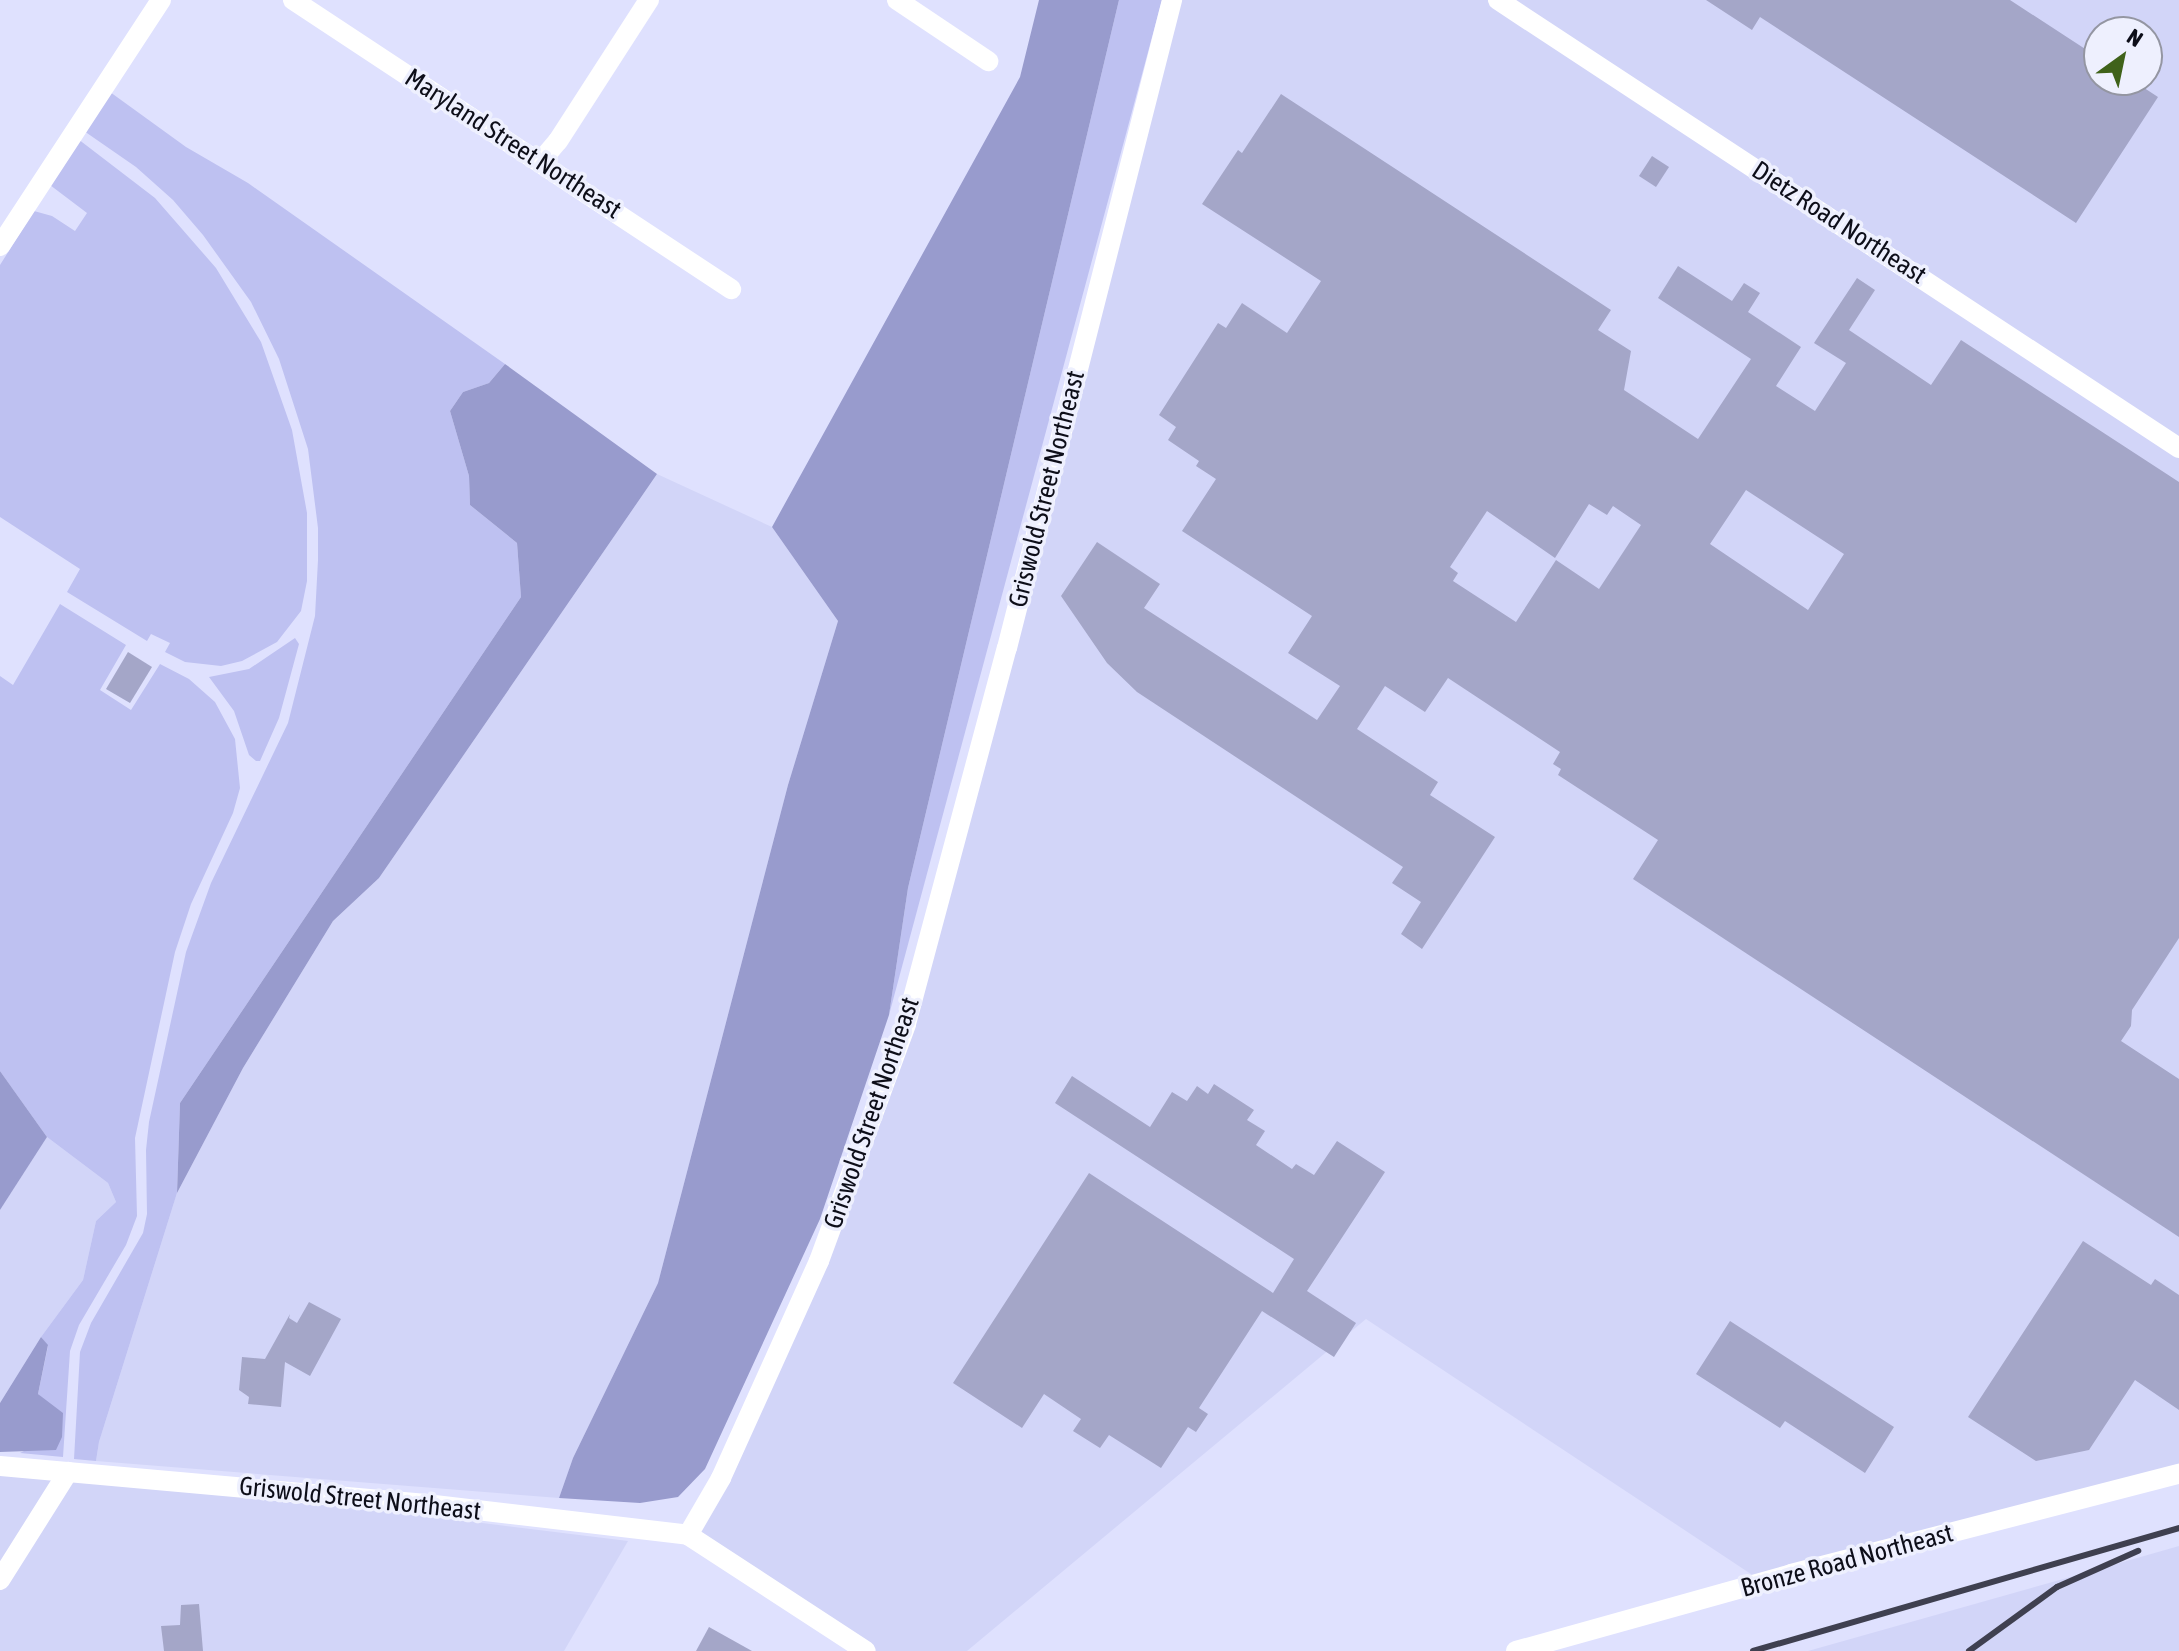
<!DOCTYPE html>
<html>
<head>
<meta charset="utf-8">
<style>
	body { margin:0 }
	#map { position:relative; width:2179px; height:1651px; overflow:hidden; background:#dfe1fe; font-family:"Asap Condensed",sans-serif }
	div>[style] { position:absolute }
	[style*='--x'] { left:calc(var(--x)*1px); top:calc(var(--y)*1px); width:calc(var(--w)*1px); rotate:calc(var(--a)*1deg) }
	.built>* { inset:0; background:#d2d5f8 }
	.green>* { inset:0; background:#bec1f1 }
	.forest>* { inset:0; background:#989bcd }
	.building>* { inset:0; background:#a4a6c8 }
	.street>* { height:20px; margin:-10px; padding:0 10px; transform-origin:10px; border-radius:10px; background:#fff }
	.rail>* { height:6px; margin:-3px; padding:0 3px; transform-origin:3px; border-radius:3px; background:#3f4050 }
	span { translate:-50% -50%; white-space:nowrap; text-align:center; line-height:1.15; -webkit-text-stroke:7px #eef0fe; paint-order:stroke }
	.street-label { font-size:26px; color:#0d0e19 }
	.north { position:absolute; left:2083px; top:16px; width:80px; height:80px; box-sizing:border-box; background:#eef0fe; border:2px solid #9496a2; border-radius:50%; rotate:33deg; font-size:22px; font-weight:700; line-height:32px; text-align:center; color:#0d0e19 }
	.north::after { content:''; display:block; margin:auto; width:28px; height:36px; background:#3f621a; clip-path:polygon(50% 0,100% 100%,50% 72%,0 100%) }
</style>
</head>
<body>
<div id="map">
	<div class="built">
		<div style="clip-path:polygon(evenodd,1172px 0,2179px 0,2179px 1474px,1763px 1582px,1366px 1319px,967px 1651px,866px 1651px,688px 1535px,861px 1155px,1172px 0,2099px 32px,2147px 32px,2147px 80px,2099px 80px,2099px 32px)"></div>
		<div style="clip-path:polygon(657px 474px,772px 527px,838px 621px,788px 785px,658px 1283px,573px 1458px,559px 1498px,96px 1461px,99px 1442px,177px 1193px,243px 1068px,333px 921px,379px 878px)"></div>
		<div style="clip-path:polygon(47px 1137px,108px 1183px,116px 1202px,96px 1221px,83px 1280px,41px 1337px,0 1403px,0 1210px)"></div>
		<div style="clip-path:polygon(0 1466px,53px 1470px,628px 1541px,564px 1651px,0 1651px)"></div>
		<div style="clip-path:polygon(2179px 1546px,2179px 1651px,1808px 1651px,2081px 1574px)"></div>
	</div>
	<div class="green">
		<div style="clip-path:polygon(1119px 0,1162px 0,889px 1015px,908px 888px)"></div>
		<div style="clip-path:polygon(110px 92px,186px 147px,248px 183px,505px 364px,489px 383px,463px 392px,450px 411px,469px 476px,470px 505px,517px 543px,521px 597px,180px 1103px,177px 1193px,99px 1442px,96px 1461px,74px 1459px,80px 1352px,91px 1323px,143px 1233px,147px 1214px,146px 1150px,149px 1122px,186px 952px,211px 883px,288px 723px,315px 616px,318px 560px,318px 528px,308px 449px,279px 359px,251px 302px,203px 235px,173px 200px,136px 167px,84px 131px)"></div>
		<div style="clip-path:polygon(78px 139px,155px 198px,216px 268px,261px 342px,292px 430px,307px 513px,307px 581px,301px 611px,277px 642px,242px 661px,221px 666px,185px 662px,165px 652px,170px 643px,151px 634px,147px 641px,67px 592px,80px 569px,0 517px,0 265px,34px 211px,52px 216px,75px 231px,87px 213px,50px 185px)"></div>
		<div style="clip-path:polygon(60px 604px,126px 645px,100px 690px,131px 710px,160px 664px,189px 679px,215px 702px,235px 739px,240px 788px,233px 813px,191px 904px,175px 952px,135px 1138px,137px 1216px,126px 1245px,79px 1325px,70px 1351px,63px 1457px,20px 1453px,28px 1449px,56px 1450px,45px 1401px,38px 1394px,48px 1346px,41px 1337px,83px 1280px,96px 1221px,116px 1202px,108px 1183px,47px 1137px,0 1071px,0 676px,13px 685px)"></div>
		<div style="clip-path:polygon(295px 638px,299px 644px,279px 718px,260px 761px,256px 761px,249px 755px,234px 711px,209px 677px,249px 669px)"></div>
	</div>
	<div class="forest">
		<div style="clip-path:polygon(1039px 0,1119px 0,908px 888px,889px 1015px,820px 1219px,705px 1469px,678px 1497px,640px 1503px,559px 1498px,573px 1458px,658px 1283px,788px 785px,838px 621px,772px 527px,1020px 77px)"></div>
		<div style="clip-path:polygon(505px 364px,657px 474px,379px 878px,333px 921px,243px 1068px,177px 1193px,180px 1103px,521px 597px,517px 543px,470px 505px,469px 476px,450px 411px,463px 392px,489px 383px)"></div>
		<div style="clip-path:polygon(0 1071px,47px 1137px,0 1210px)"></div>
		<div style="clip-path:polygon(41px 1337px,48px 1345px,38px 1394px,63px 1413px,62px 1437px,56px 1450px,0 1452px,0 1403px)"></div>
	</div>
	<div class="building">
		<div style="clip-path:polygon(1706px 0,2010px 0,2099px 58px,2099px 80px,2132px 80px,2158px 97px,2076px 223px,1760px 17px,1752px 30px)"></div>
		<div style="clip-path:polygon(evenodd,1281px 94px,1611px 310px,1598px 330px,1631px 351px,1624px 390px,1698px 439px,1751px 359px,1658px 298px,1678px 266px,1732px 301px,1744px 283px,1760px 293px,1748px 312px,1801px 347px,1776px 386px,1815px 411px,1846px 363px,1814px 343px,1857px 278px,1875px 290px,1849px 330px,1931px 385px,1961px 340px,2179px 482px,2179px 938px,2132px 1010px,2131px 1026px,2121px 1041px,2179px 1079px,2179px 1237px,1633px 879px,1658px 840px,1558px 775px,1561px 769px,1553px 764px,1560px 752px,1448px 678px,1425px 712px,1385px 686px,1357px 729px,1438px 782px,1430px 795px,1495px 837px,1422px 949px,1401px 934px,1421px 902px,1392px 883px,1403px 867px,1137px 692px,1107px 663px,1061px 596px,1097px 542px,1160px 584px,1144px 608px,1317px 720px,1340px 686px,1288px 653px,1312px 616px,1182px 531px,1216px 479px,1196px 466px,1199px 461px,1168px 440px,1176px 427px,1159px 415px,1218px 323px,1226px 328px,1242px 303px,1287px 333px,1321px 281px,1202px 204px,1238px 150px,1242px 153px,1281px 94px,1746px 490px,1844px 554px,1808px 610px,1710px 544px,1746px 490px,1281px 94px,1589px 504px,1607px 515px,1613px 506px,1641px 525px,1599px 589px,1556px 560px,1516px 622px,1453px 581px,1458px 573px,1450px 567px,1487px 511px,1555px 558px,1589px 504px)"></div>
		<div style="clip-path:polygon(1652px 156px,1669px 167px,1656px 187px,1639px 176px)"></div>
		<div style="clip-path:polygon(128px 652px,152px 667px,130px 703px,106px 689px)"></div>
		<div style="clip-path:polygon(1072px 1076px,1150px 1127px,1172px 1092px,1187px 1101px,1197px 1086px,1208px 1094px,1214px 1084px,1254px 1110px,1247px 1120px,1265px 1131px,1256px 1145px,1292px 1169px,1296px 1164px,1314px 1175px,1337px 1141px,1385px 1172px,1307px 1291px,1356px 1323px,1334px 1357px,1262px 1311px,1199px 1408px,1208px 1414px,1196px 1432px,1188px 1427px,1161px 1468px,1109px 1435px,1100px 1448px,1073px 1431px,1081px 1419px,1044px 1394px,1022px 1428px,953px 1383px,1089px 1173px,1273px 1293px,1294px 1259px,1055px 1103px)"></div>
		<div style="clip-path:polygon(2083px 1241px,2151px 1285px,2155px 1279px,2179px 1295px,2179px 1410px,2135px 1380px,2089px 1450px,2036px 1461px,1968px 1417px)"></div>
		<div style="clip-path:polygon(309px 1302px,341px 1319px,310px 1376px,285px 1362px,281px 1407px,248px 1404px,249px 1397px,239px 1390px,242px 1357px,265px 1359px,290px 1314px,289px 1318px,297px 1323px)"></div>
		<div style="clip-path:polygon(1730px 1321px,1894px 1427px,1865px 1473px,1785px 1421px,1780px 1428px,1696px 1374px)"></div>
		<div style="clip-path:polygon(199px 1604px,203px 1651px,164px 1651px,161px 1626px,180px 1625px,181px 1605px)"></div>
		<div style="clip-path:polygon(709px 1627px,752px 1651px,696px 1651px)"></div>
	</div>
	<div class="street">
		<div style="--x:293;--y:0;--w:525;--a:33.42"></div>
		<div style="--x:897;--y:0;--w:110;--a:33.8"></div>
		<div style="--x:1498;--y:0;--w:815;--a:33.34"></div>
		<div style="--x:541;--y:161;--w:26;--a:-50"></div>
		<div style="--x:558;--y:141;--w:168;--a:-57.2"></div>
		<div style="--x:0;--y:246;--w:294;--a:-56.8"></div>
		<div style="--x:0;--y:1466;--w:428;--a:5.1"></div>
		<div style="--x:426;--y:1504;--w:264;--a:6.7"></div>
		<div style="--x:688;--y:1535;--w:212;--a:33.1"></div>
		<div style="--x:688;--y:1535;--w:66;--a:-59.9"></div>
		<div style="--x:721;--y:1478;--w:238;--a:-65.7"></div>
		<div style="--x:819;--y:1261;--w:252;--a:-69.8"></div>
		<div style="--x:906;--y:1024;--w:389;--a:-75"></div>
		<div style="--x:1007;--y:648;--w:669;--a:-75.71"></div>
		<div style="--x:0;--y:1580;--w:128;--a:-57.8"></div>
		<div style="--x:1516;--y:1651;--w:286;--a:-15.6"></div>
		<div style="--x:1791;--y:1574;--w:401;--a:-14.5"></div>
	</div>
	<div class="rail">
		<div style="--x:1753;--y:1651;--w:443;--a:-16.1"></div>
		<div style="--x:1969;--y:1651;--w:109;--a:-36"></div>
		<div style="--x:2057;--y:1587;--w:89;--a:-24"></div>
	</div>
	<div class="street-label">
		<span style="left:513px;top:144px;rotate:33deg">Maryland Street Northeast</span>
		<span style="left:1839px;top:223px;rotate:33deg">Dietz Road Northeast</span>
		<span style="left:1047px;top:489px;rotate:-76deg">Griswold Street Northeast</span>
		<span style="left:872px;top:1113px;rotate:-71deg">Griswold Street Northeast</span>
		<span style="left:360px;top:1499px;rotate:6deg">Griswold Street Northeast</span>
		<span style="left:1847px;top:1561px;rotate:-15deg">Bronze Road Northeast</span>
	</div>
	<div class="north">N</div>
</div>
</body>
</html>
